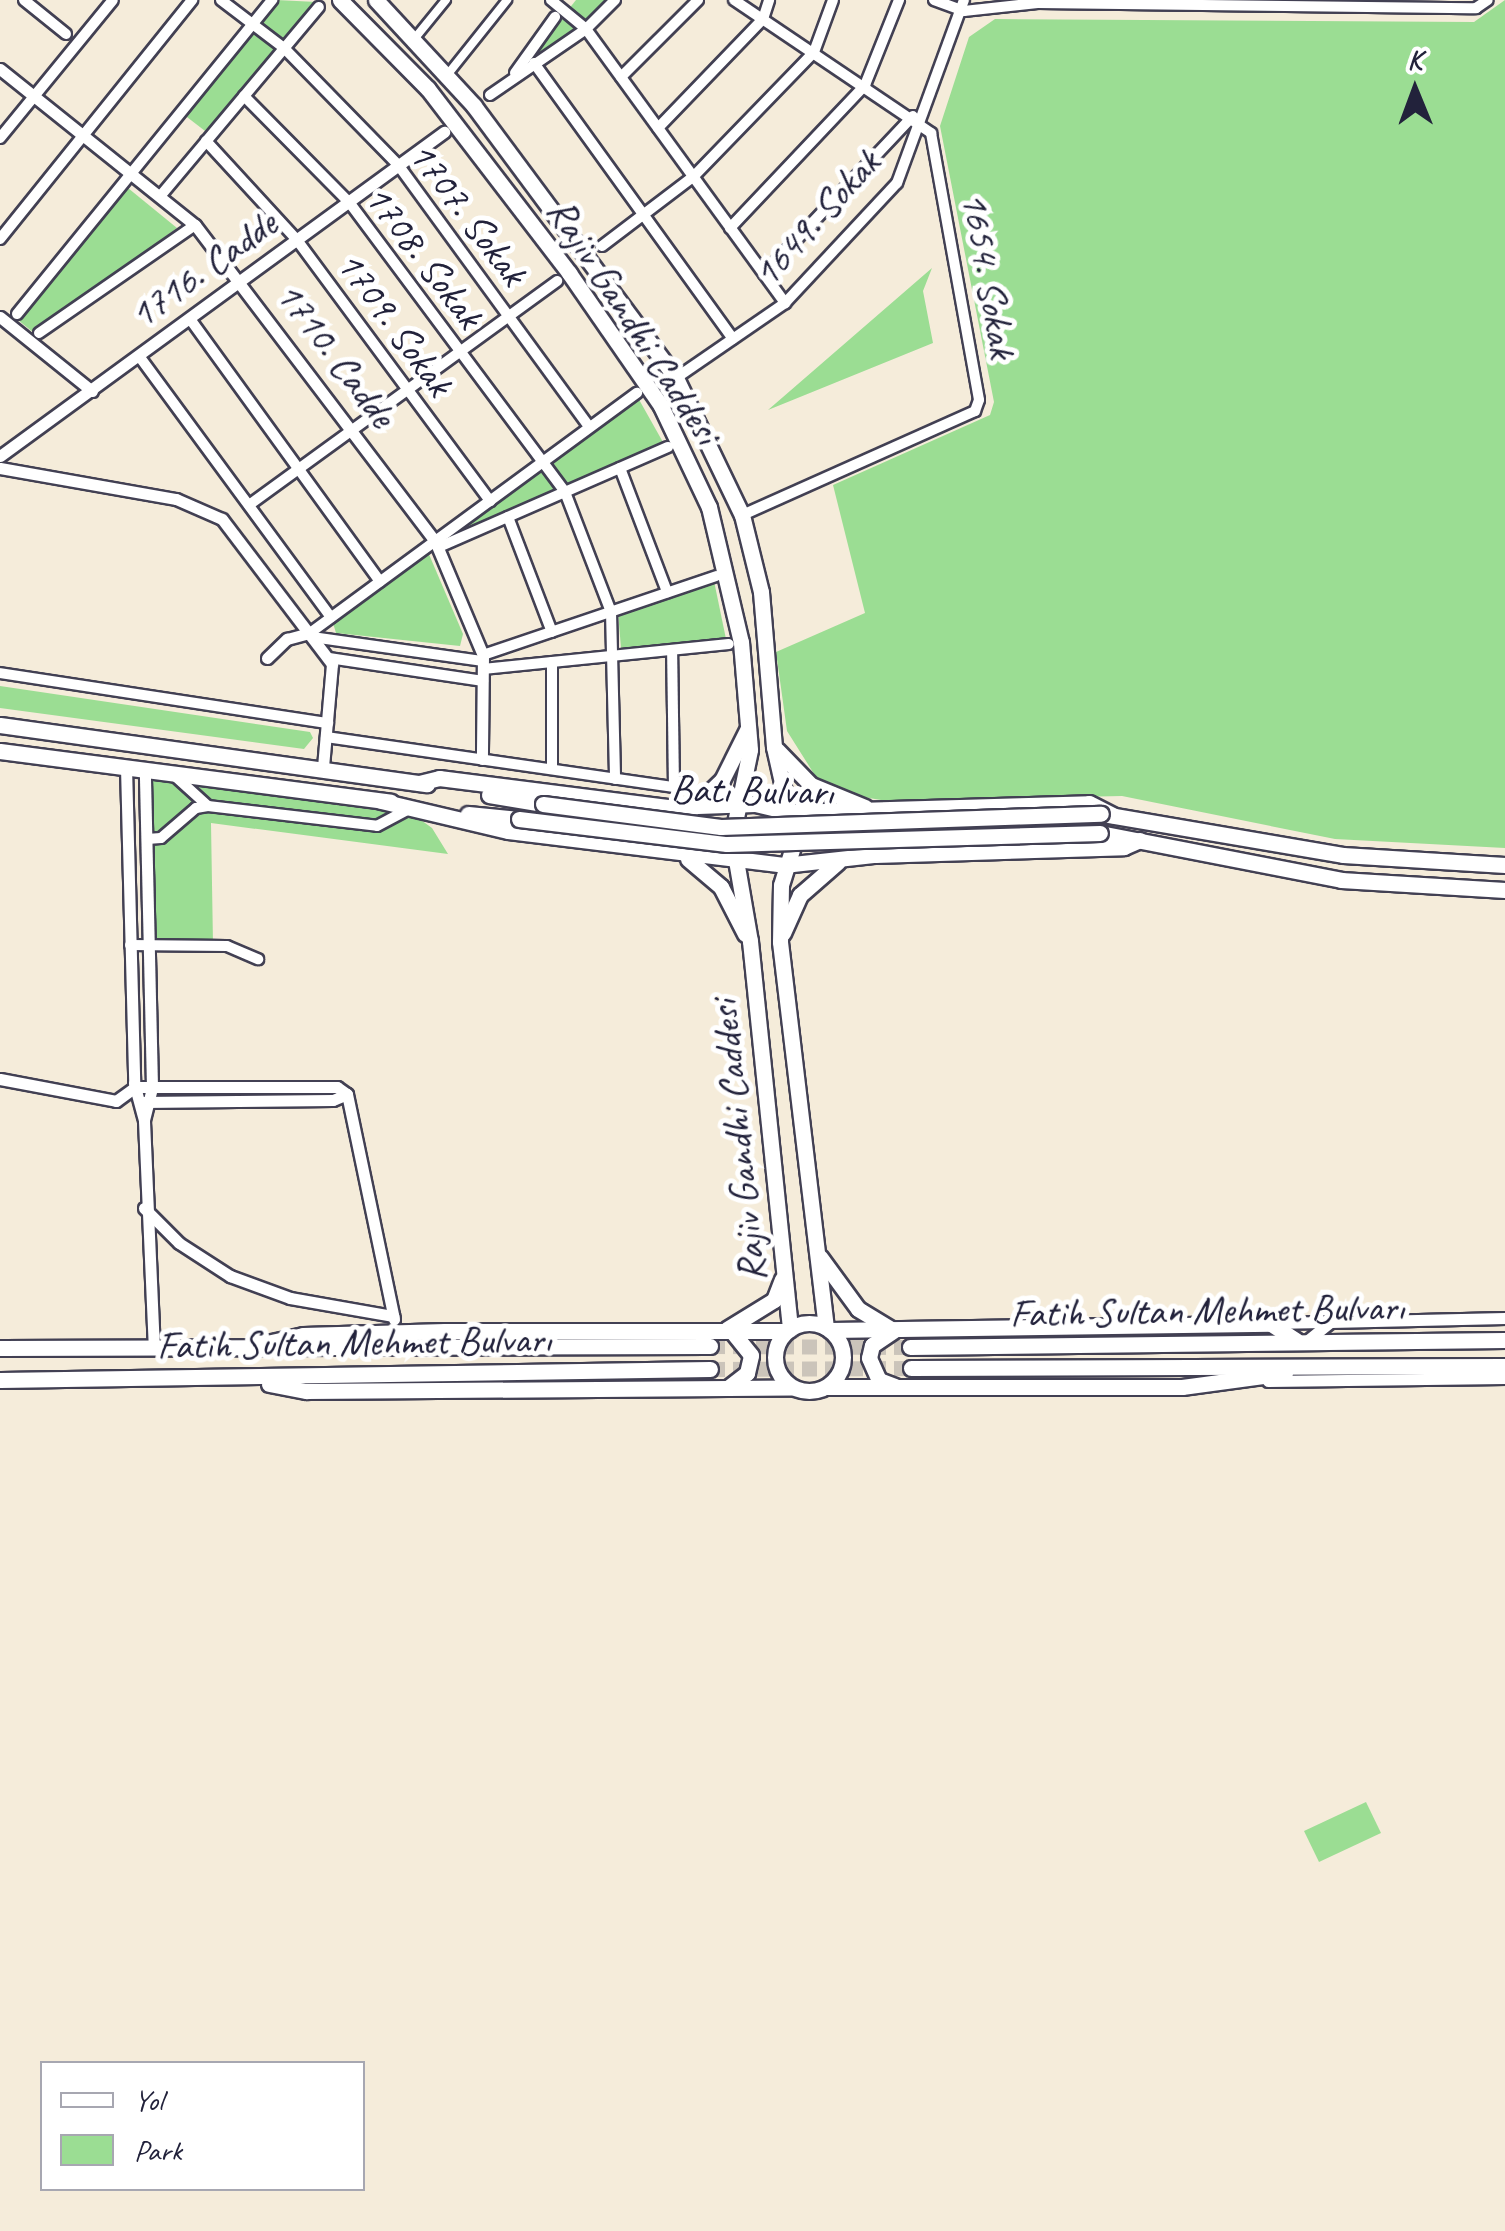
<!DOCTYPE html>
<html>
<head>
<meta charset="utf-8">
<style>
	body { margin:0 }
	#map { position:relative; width:1505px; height:2231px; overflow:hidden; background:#f5ecda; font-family:Caveat,sans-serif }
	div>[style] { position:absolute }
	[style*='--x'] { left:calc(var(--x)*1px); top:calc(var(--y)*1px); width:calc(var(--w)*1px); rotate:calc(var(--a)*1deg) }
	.green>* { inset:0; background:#9bdd93 }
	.trunk-tunnel>* { height:15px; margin-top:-7.5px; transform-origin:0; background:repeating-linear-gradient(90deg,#cbc4ba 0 15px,transparent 0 23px) }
	.roads { filter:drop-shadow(2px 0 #424053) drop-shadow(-2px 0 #424053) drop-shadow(0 2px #424053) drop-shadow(0 -2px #424053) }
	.pedestrian>* { height:8px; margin:-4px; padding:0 4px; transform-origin:4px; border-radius:4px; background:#fff }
	.minor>* { height:10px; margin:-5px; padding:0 5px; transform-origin:5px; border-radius:5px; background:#fff }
	.tertiary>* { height:11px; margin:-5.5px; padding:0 5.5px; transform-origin:5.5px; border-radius:5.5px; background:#fff }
	.primary>* { height:15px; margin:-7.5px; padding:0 7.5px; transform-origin:7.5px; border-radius:7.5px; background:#fff }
	.trunk>* { height:15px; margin:-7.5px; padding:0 7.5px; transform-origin:7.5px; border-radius:7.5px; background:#fff }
	.trunk>.ring { margin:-7.5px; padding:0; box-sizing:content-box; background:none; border:15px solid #fff; border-radius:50% }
	.bridges { filter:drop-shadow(2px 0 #424053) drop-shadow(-2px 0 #424053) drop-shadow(0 2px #424053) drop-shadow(0 -2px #424053) }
	.primary-bridge>* { height:15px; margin:-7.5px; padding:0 7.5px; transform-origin:7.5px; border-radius:7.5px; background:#fff }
	span { translate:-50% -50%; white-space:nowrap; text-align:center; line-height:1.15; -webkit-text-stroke:10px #fff; paint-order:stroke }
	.street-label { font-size:40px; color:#22223b }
	.legend { position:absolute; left:40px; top:2061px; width:325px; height:130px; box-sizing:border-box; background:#fff; border:2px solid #a7a7b1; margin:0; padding:12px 18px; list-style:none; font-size:30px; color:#22223b }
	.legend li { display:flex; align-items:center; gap:20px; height:50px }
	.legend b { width:50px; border:2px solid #a7a7b1 }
	.north { position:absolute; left:1365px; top:40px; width:100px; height:100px; -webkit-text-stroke:8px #fff; paint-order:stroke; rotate:359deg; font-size:28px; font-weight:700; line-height:40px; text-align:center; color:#22223b }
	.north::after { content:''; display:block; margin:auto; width:35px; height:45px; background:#22223b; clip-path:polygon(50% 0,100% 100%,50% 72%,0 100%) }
</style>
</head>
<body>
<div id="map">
	<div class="green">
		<div style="clip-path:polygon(276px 0,317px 2px,209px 134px,183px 114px)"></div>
		<div style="clip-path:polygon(576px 0,609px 0,586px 23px,568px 10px)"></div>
		<div style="clip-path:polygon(1505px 0,1505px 848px,1335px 839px,1122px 796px,887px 801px,845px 794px,816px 777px,787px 731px,776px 652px,865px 613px,833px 485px,990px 415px,994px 402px,940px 126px,969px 37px,995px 19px,1474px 22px)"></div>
		<div style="clip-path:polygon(560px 15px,580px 31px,522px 67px)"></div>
		<div style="clip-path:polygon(128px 188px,177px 228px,34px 333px,18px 320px)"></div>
		<div style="clip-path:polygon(932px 268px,923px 291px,933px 343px,768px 410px)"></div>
		<div style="clip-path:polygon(637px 396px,664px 444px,564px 488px,544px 465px)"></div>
		<div style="clip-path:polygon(539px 468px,558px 490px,448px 537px)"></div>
		<div style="clip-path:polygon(428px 552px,463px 634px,460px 646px,336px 633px,333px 623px)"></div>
		<div style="clip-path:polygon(714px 581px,726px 639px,621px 648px,618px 612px)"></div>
		<div style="clip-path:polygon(0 686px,310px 732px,313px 738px,304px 749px,0 708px)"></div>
		<div style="clip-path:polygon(145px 770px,407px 810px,432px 828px,448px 854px,211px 823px,213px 944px,149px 945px)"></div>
		<div style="clip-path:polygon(1366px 1802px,1381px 1833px,1319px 1862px,1304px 1831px)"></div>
	</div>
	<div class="trunk-tunnel">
		<div style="--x:710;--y:1346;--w:200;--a:0.3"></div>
		<div style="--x:710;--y:1369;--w:201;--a:-0.3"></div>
	</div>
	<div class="roads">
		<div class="pedestrian">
			<div style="--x:415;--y:38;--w:49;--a:-50.8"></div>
			<div style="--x:448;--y:74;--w:95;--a:-51.4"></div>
		</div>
		<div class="minor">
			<div style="--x:24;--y:0;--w:54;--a:39"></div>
			<div style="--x:221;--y:0;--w:79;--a:37.3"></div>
			<div style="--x:284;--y:48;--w:165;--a:45.7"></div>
			<div style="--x:399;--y:166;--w:323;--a:53.9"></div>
			<div style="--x:551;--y:0;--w:45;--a:39.6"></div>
			<div style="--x:586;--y:29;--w:339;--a:54"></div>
			<div style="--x:734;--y:0;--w:238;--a:34"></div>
			<div style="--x:931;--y:133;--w:271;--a:79.8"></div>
			<div style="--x:979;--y:400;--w:12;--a:110"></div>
			<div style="--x:975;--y:411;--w:255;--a:155.9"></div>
			<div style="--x:934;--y:0;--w:32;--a:20"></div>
			<div style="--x:964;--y:11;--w:74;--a:-6.2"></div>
			<div style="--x:1038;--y:3;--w:438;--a:0.7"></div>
			<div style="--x:1476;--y:8;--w:14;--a:-34"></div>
			<div style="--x:534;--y:63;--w:340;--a:54.2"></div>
			<div style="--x:515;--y:73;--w:69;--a:-54.5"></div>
			<div style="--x:621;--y:77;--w:109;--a:-45"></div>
			<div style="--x:490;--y:95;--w:116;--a:-34.5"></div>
			<div style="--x:586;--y:29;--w:41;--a:-45"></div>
			<div style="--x:244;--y:96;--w:149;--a:45.3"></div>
			<div style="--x:349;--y:202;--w:362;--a:53.3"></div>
			<div style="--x:565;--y:492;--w:129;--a:69"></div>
			<div style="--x:611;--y:612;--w:167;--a:88.6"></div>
			<div style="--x:658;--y:128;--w:151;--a:-46.1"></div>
			<div style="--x:763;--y:19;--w:20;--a:-72"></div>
			<div style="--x:0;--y:138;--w:178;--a:-50.7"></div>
			<div style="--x:206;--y:141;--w:134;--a:47.4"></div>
			<div style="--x:297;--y:240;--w:325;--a:53.5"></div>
			<div style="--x:162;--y:194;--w:244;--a:-50"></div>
			<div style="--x:730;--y:228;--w:197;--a:-46.6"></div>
			<div style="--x:865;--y:85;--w:92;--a:-68.2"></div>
			<div style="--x:0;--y:239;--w:307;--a:-51.2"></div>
			<div style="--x:602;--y:246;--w:114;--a:-37.2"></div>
			<div style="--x:693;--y:177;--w:174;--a:-45.9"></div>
			<div style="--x:814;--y:52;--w:55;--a:-69.9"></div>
			<div style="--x:764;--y:274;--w:217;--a:-46.7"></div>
			<div style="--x:17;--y:314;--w:405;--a:-50.9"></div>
			<div style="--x:190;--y:319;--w:324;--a:54.1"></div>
			<div style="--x:39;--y:333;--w:190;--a:-34.7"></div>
			<div style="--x:139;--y:356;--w:324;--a:53.7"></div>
			<div style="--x:676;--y:378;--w:132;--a:-34.5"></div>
			<div style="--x:785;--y:303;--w:164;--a:-47"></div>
			<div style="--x:897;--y:183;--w:195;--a:-69.9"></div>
			<div style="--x:620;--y:468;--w:133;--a:69.2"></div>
			<div style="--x:249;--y:505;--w:381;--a:-36"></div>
			<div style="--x:508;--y:517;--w:123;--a:69.1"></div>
			<div style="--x:439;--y:547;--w:250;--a:-23.6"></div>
			<div style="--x:310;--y:633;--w:406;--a:-36.3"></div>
			<div style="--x:312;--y:637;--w:173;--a:8"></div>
			<div style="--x:483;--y:655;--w:246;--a:-18.7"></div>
			<div style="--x:329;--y:658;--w:156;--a:8.5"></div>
			<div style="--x:483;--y:669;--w:247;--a:-5.8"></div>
			<div style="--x:0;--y:673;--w:332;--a:8.7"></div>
			<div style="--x:326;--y:737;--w:352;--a:8.2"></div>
			<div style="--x:674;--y:787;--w:137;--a:-90.8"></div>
			<div style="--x:552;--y:769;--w:107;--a:-90"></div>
			<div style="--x:176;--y:777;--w:43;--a:42.2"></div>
			<div style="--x:147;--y:839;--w:14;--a:-4"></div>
			<div style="--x:161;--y:838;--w:46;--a:-40.6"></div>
			<div style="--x:196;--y:808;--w:12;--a:-9"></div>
			<div style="--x:208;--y:806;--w:170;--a:6.7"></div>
			<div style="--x:377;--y:826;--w:34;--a:-28"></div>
			<div style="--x:130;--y:945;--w:97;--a:0.6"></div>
			<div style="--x:227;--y:946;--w:34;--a:23"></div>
		</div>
		<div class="tertiary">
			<div style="--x:0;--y:69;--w:250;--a:38.7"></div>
			<div style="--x:195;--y:225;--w:397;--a:52.8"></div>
			<div style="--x:435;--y:541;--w:124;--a:67.2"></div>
			<div style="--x:483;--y:655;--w:104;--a:90.6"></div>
			<div style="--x:0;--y:317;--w:118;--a:38.8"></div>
			<div style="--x:0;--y:456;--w:550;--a:-36.12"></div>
			<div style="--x:0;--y:468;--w:179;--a:10"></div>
			<div style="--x:176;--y:499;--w:50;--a:23.5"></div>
			<div style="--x:222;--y:519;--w:182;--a:52.8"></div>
			<div style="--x:332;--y:664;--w:102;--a:95"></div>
			<div style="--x:267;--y:658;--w:28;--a:-44"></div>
			<div style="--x:287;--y:639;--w:24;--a:-15"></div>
			<div style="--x:126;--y:767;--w:316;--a:88.5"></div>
			<div style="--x:134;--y:1083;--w:39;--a:75"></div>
			<div style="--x:144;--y:1121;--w:226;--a:87.5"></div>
			<div style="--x:0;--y:1079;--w:118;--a:10.7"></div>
			<div style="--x:116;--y:1101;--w:24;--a:-36"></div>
			<div style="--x:135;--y:1087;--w:202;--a:0"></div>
			<div style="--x:337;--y:1087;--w:12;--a:35"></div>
			<div style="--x:347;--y:1094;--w:230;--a:78.2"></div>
			<div style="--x:143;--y:1102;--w:190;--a:-0.6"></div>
			<div style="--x:333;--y:1100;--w:15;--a:-23"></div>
			<div style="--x:144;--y:1120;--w:34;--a:-76"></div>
			<div style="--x:152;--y:1087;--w:317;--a:-91.3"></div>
			<div style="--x:144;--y:1208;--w:49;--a:45"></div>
			<div style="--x:179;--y:1243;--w:61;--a:32.9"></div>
			<div style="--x:230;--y:1276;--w:64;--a:20.1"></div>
			<div style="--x:290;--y:1298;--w:105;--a:9.9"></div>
			<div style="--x:1269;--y:1323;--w:56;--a:-1"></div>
			<div style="--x:1308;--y:1340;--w:28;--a:-39"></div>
			<div style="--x:1330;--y:1322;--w:175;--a:-1.3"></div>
			<div style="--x:1268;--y:1381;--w:237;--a:-0.7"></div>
		</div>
		<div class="primary">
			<div style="--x:340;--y:0;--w:125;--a:45.3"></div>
			<div style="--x:428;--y:89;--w:232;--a:52.5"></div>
			<div style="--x:569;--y:273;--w:162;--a:55.3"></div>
			<div style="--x:661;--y:406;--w:112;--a:64.6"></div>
			<div style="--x:709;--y:507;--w:139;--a:76.7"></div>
			<div style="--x:741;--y:642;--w:108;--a:85.2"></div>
			<div style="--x:750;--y:750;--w:89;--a:101.7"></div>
			<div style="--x:732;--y:837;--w:106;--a:80.2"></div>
			<div style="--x:750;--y:941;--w:390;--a:84.1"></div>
			<div style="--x:376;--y:0;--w:144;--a:47.2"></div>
			<div style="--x:474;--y:106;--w:339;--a:53.4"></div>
			<div style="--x:676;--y:378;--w:152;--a:64.3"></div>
			<div style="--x:742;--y:515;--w:79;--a:76.1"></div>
			<div style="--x:761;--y:592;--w:156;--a:85.2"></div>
			<div style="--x:774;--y:747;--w:95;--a:77.3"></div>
			<div style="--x:795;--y:840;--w:47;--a:107.3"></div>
			<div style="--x:781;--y:885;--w:57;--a:91"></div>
			<div style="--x:780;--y:942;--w:388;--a:83.2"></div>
			<div style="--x:0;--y:725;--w:431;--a:7.9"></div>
			<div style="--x:777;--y:750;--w:49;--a:45.8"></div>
			<div style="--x:811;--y:785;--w:58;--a:22.2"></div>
			<div style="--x:0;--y:751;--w:394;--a:7.4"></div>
			<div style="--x:419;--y:783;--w:21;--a:-14"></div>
			<div style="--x:439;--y:778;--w:232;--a:7.2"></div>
			<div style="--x:669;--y:807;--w:86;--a:-2"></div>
			<div style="--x:755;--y:804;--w:37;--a:13"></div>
			<div style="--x:791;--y:812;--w:298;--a:-1.7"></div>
			<div style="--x:1089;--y:803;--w:27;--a:27"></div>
			<div style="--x:489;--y:795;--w:55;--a:9.5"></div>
			<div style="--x:381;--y:801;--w:130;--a:13.3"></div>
			<div style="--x:508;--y:831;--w:278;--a:7"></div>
			<div style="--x:784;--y:865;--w:92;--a:-6.3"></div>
			<div style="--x:875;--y:855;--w:249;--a:-1.8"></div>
			<div style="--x:1124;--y:847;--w:17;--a:-24"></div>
			<div style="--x:694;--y:807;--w:39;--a:-44"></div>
			<div style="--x:722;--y:780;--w:58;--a:-63.4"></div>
			<div style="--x:468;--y:814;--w:51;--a:5.6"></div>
			<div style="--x:1103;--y:814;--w:243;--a:9.7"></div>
			<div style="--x:1343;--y:855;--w:162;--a:3.5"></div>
			<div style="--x:1100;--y:833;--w:246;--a:11"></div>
			<div style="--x:1341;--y:880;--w:164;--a:3.5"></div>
			<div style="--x:688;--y:859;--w:43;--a:40.3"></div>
			<div style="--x:721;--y:887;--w:53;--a:62.9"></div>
			<div style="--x:783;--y:933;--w:42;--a:-65.9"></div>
			<div style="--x:800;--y:895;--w:50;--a:-41"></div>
			<div style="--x:820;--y:1257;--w:64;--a:53.8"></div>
			<div style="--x:858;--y:1309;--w:37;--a:31"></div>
			<div style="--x:727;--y:1329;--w:55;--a:-31.7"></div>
			<div style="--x:774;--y:1300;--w:22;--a:-69"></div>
		</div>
		<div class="trunk">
			<div class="ring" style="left:775px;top:1323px;width:53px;height:53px"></div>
			<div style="--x:830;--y:1330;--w:441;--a:-0.8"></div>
			<div style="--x:1271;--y:1324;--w:30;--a:33"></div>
			<div style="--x:893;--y:1331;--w:25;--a:146"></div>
			<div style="--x:872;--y:1345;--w:13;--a:103"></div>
			<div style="--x:869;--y:1358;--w:24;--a:66"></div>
			<div style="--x:879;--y:1380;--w:17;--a:21"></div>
			<div style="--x:262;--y:1344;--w:42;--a:-12.4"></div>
			<div style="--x:303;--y:1335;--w:142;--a:-1.6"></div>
			<div style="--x:445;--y:1331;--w:342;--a:0"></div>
			<div style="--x:910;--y:1347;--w:595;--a:-0.67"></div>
			<div style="--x:0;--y:1348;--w:710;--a:-0.16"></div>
			<div style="--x:911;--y:1368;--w:594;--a:-0.19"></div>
			<div style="--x:0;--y:1380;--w:710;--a:-0.89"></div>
			<div style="--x:269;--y:1384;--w:38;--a:11"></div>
			<div style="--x:306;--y:1391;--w:486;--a:-0.4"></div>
			<div style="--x:729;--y:1387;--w:23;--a:-38"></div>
			<div style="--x:747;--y:1373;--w:18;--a:-77"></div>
			<div style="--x:751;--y:1355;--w:32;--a:-129"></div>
			<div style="--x:826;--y:1387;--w:356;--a:0"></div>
			<div style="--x:1182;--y:1387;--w:104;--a:-7.7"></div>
		</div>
	</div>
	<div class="bridges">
		<div class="primary-bridge">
			<div style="--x:543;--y:804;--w:179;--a:7.4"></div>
			<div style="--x:721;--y:827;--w:380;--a:-2"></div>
			<div style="--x:519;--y:819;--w:209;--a:6.9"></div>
			<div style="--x:727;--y:844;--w:373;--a:-1.7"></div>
		</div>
	</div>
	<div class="street-label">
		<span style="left:468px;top:213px;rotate:53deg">1707. Sokak</span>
		<span style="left:816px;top:218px;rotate:-48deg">1649. Sokak</span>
		<span style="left:424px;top:256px;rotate:53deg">1708. Sokak</span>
		<span style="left:203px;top:269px;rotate:-36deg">1716. Cadde</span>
		<span style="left:989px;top:275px;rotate:80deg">1654. Sokak</span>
		<span style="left:634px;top:321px;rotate:57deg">Rajiv Gandhi Caddesi</span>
		<span style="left:395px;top:323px;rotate:54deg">1709. Sokak</span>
		<span style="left:336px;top:354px;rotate:53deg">1710. Cadde</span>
		<span style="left:752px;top:790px;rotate:1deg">Batı Bulvarı</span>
		<span style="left:738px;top:1141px;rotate:-96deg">Rajiv Gandhi Caddesi</span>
		<span style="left:1207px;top:1310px;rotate:-1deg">Fatih Sultan Mehmet Bulvarı</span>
		<span style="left:354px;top:1342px;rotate:-1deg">Fatih Sultan Mehmet Bulvarı</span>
	</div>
	<ul class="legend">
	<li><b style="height:12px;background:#fff"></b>Yol</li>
	<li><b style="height:28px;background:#9bdd93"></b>Park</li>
	</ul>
	<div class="north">K</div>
</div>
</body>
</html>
